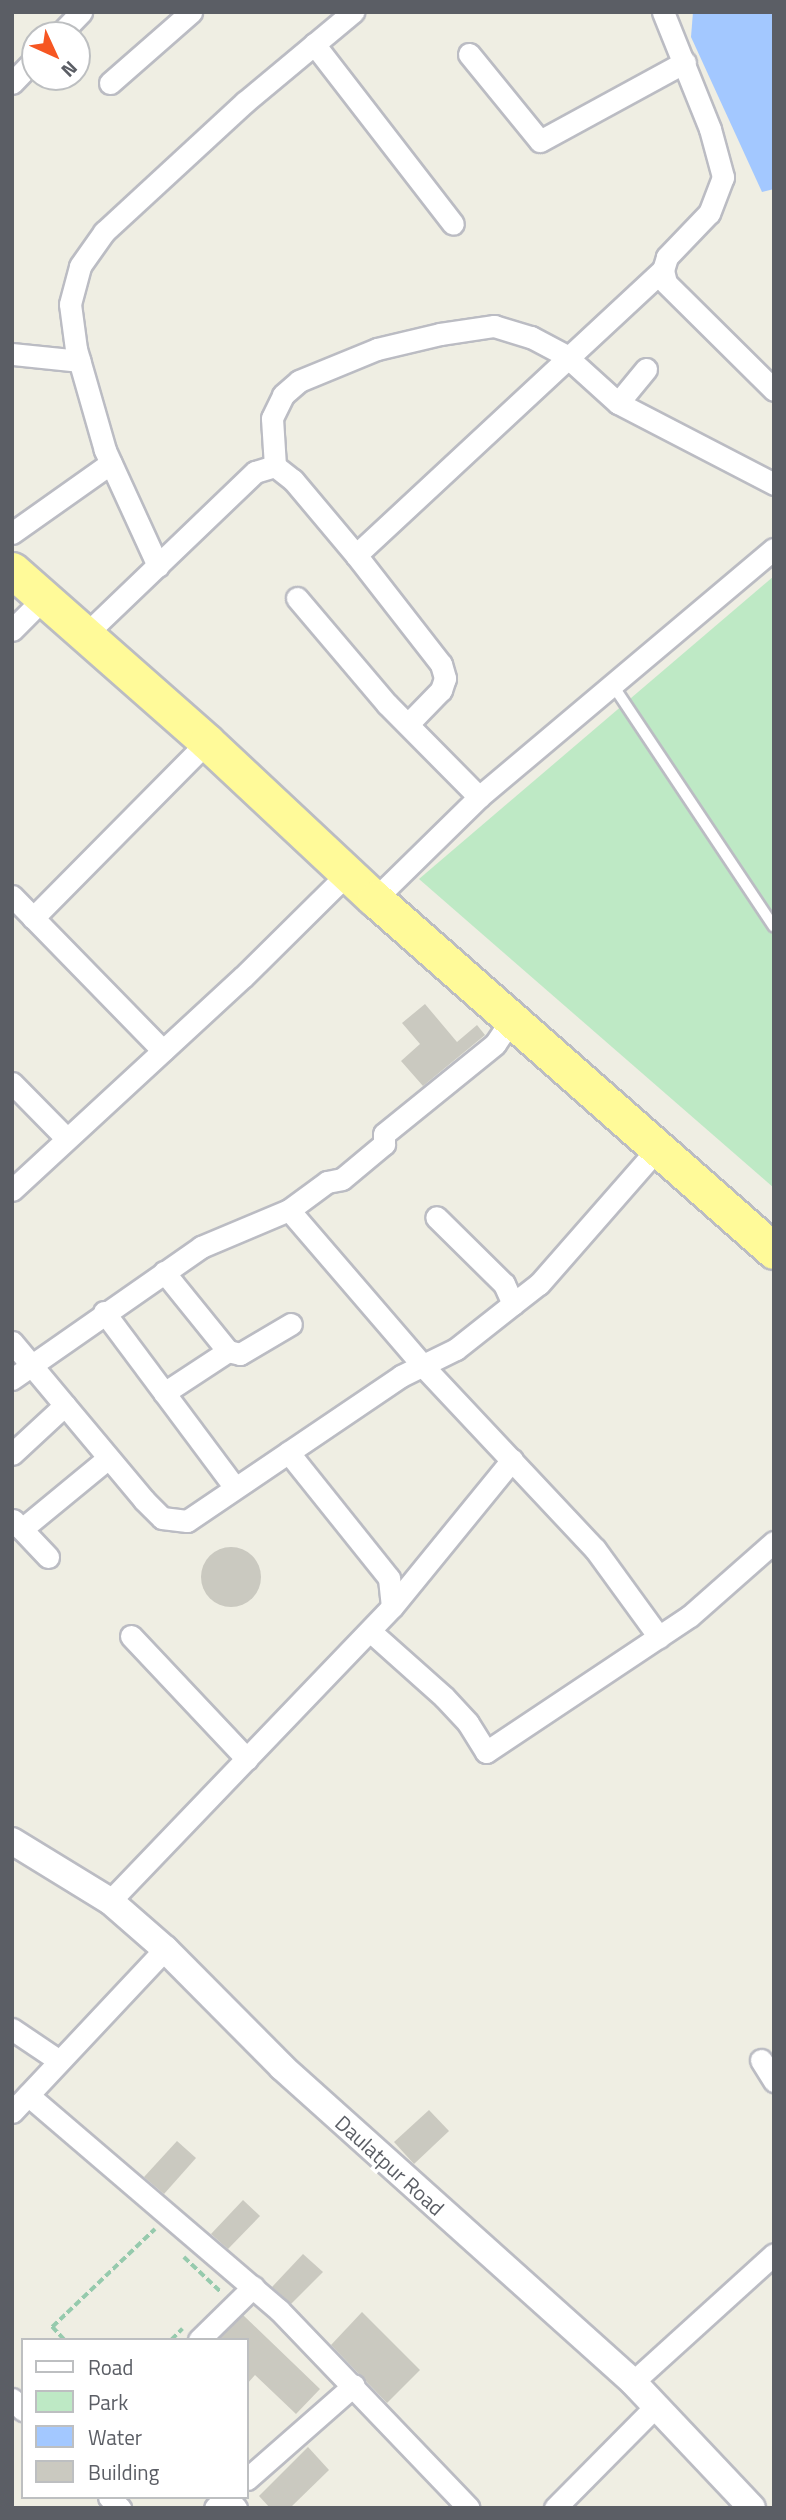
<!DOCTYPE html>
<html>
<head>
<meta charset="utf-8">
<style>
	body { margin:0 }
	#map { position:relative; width:786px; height:2520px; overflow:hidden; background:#efeee3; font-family:"Titillium Web",sans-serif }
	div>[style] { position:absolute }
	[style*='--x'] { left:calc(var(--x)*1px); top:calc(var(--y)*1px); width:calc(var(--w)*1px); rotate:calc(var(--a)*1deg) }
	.green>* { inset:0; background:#bee9c5 }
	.water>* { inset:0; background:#a3c8ff }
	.building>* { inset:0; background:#cac9c0 }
	.round { border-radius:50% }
	.path>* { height:3.5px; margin-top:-1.75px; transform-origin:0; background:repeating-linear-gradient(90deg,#96caad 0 7px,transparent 0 10.5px) }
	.roads { filter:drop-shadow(2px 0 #bbbcc3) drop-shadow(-2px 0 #bbbcc3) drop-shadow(0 2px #bbbcc3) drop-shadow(0 -2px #bbbcc3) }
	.service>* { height:10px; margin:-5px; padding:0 5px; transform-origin:5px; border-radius:5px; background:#fff }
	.minor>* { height:21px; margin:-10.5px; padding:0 10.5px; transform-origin:10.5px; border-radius:10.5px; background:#fff }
	.tertiary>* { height:26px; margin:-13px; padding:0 13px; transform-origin:13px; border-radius:13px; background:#fff }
	.trunk>* { height:35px; margin:-17.5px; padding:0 17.5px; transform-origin:17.5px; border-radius:17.5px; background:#fffa99 }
	span { translate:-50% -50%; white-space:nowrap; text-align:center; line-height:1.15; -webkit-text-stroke:7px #fff; paint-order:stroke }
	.street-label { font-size:21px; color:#5b5e65 }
	.frame { position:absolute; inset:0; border:14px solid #5b5e65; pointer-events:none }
	.legend { position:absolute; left:21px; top:2338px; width:228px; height:161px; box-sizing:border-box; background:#fff; border:2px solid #bdbfc1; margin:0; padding:9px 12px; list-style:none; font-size:21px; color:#5b5e65 }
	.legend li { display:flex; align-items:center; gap:14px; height:35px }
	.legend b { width:35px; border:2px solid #bdbfc1 }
	.north { position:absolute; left:21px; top:21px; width:70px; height:70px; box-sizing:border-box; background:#fff; border:2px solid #bdbfc1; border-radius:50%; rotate:135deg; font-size:19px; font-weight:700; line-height:28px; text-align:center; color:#5b5e65 }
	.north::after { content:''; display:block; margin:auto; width:24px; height:32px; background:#f65622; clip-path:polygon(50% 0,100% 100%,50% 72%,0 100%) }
</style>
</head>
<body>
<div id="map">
	<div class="green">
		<div style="clip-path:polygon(774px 576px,774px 1188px,419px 879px)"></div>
	</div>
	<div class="water">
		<div style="clip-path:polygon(693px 12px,774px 12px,774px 189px,762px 192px,691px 37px)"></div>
	</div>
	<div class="building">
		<div style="clip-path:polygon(425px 1004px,457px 1042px,477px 1025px,485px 1035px,423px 1086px,401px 1061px,420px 1044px,402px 1023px)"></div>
		<div class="round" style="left:201px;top:1547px;width:60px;height:60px"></div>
		<div style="clip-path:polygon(429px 2110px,449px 2131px,414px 2164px,394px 2142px)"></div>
		<div style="clip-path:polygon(177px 2141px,196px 2158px,164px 2194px,144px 2177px)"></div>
		<div style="clip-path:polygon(243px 2200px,260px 2216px,228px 2249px,211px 2234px)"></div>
		<div style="clip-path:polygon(303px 2254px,323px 2272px,291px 2304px,272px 2287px)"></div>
		<div style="clip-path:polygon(362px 2312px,420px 2370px,387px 2403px,331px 2345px)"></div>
		<div style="clip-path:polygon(243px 2315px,320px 2389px,296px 2414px,255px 2375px,247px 2384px,247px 2340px,218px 2340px)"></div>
		<div style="clip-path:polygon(308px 2447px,329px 2470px,290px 2508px,270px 2508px,259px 2496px)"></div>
	</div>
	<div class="path">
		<div style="--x:184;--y:2257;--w:51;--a:43.4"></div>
		<div style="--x:64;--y:2340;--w:18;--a:-133"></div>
		<div style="--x:52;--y:2327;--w:142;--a:-43.6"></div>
		<div style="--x:171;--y:2340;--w:16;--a:-45"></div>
	</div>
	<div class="roads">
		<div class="service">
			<div style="--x:614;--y:687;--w:288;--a:56.3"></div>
		</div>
		<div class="minor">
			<div style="--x:663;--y:12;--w:126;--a:68.1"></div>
			<div style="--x:710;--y:129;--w:50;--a:74.8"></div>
			<div style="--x:723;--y:177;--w:39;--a:111"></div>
			<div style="--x:709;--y:213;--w:61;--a:133.7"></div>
			<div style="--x:667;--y:257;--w:14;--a:107"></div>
			<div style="--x:663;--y:270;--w:13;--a:77"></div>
			<div style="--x:666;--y:283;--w:152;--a:44.7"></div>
			<div style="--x:59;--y:35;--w:32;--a:-46"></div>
			<div style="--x:314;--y:44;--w:227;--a:52.3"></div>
			<div style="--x:469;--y:54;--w:112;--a:50.8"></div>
			<div style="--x:540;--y:141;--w:165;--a:-28.6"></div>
			<div style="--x:12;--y:83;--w:33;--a:-46"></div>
			<div style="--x:110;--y:83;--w:108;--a:-41.2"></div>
			<div style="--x:12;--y:354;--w:68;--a:5.9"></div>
			<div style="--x:646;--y:369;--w:44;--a:129.5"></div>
			<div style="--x:618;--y:403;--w:176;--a:27.4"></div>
			<div style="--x:275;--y:466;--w:48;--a:-93.6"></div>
			<div style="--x:272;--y:418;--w:25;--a:-64"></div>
			<div style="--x:283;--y:395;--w:21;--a:-41"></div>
			<div style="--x:299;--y:381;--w:84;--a:-22.3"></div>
			<div style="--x:377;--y:349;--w:65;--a:-13.4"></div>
			<div style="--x:440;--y:334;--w:55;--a:-8.4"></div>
			<div style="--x:494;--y:326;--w:39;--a:17"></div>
			<div style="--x:531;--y:337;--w:40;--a:28"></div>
			<div style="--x:566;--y:356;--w:70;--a:42.1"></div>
			<div style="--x:12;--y:533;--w:121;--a:-35.3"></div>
			<div style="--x:356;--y:555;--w:419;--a:-42.9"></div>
			<div style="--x:158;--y:566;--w:128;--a:-114.6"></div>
			<div style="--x:105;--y:450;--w:105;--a:-106"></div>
			<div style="--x:76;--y:349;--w:45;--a:-97.6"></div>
			<div style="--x:70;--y:304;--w:39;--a:-75"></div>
			<div style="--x:80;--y:266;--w:42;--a:-54.8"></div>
			<div style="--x:104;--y:232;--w:192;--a:-42.7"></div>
			<div style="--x:245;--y:102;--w:141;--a:-39.8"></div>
			<div style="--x:297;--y:598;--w:139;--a:49.7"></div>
			<div style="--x:387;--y:704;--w:131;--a:45.3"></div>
			<div style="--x:12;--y:630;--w:45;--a:-45"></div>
			<div style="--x:85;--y:635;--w:236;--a:-43.8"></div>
			<div style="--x:255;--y:472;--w:21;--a:-17"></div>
			<div style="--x:275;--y:466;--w:23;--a:38"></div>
			<div style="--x:293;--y:480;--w:98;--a:50"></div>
			<div style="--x:356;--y:555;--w:138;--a:52.1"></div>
			<div style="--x:441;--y:664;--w:15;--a:74"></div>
			<div style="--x:445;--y:678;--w:13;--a:108"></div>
			<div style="--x:441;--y:690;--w:45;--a:134.1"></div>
			<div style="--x:12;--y:896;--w:216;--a:45.7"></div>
			<div style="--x:375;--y:899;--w:146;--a:-44.4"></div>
			<div style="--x:479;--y:797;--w:385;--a:-40.1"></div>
			<div style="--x:33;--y:918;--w:247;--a:-45.3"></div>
			<div style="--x:12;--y:1083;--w:77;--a:45.5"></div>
			<div style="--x:12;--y:1190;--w:314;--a:-42.7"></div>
			<div style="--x:243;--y:977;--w:148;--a:-44.7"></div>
			<div style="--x:289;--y:1210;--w:47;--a:-36.4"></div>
			<div style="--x:327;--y:1182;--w:15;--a:-11"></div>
			<div style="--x:342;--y:1179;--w:55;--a:-39.8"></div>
			<div style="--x:384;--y:1144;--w:10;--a:-90"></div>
			<div style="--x:384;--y:1134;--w:143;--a:-39"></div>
			<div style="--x:495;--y:1044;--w:30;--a:-56"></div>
			<div style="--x:164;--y:1272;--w:102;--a:51"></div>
			<div style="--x:513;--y:1304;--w:33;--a:-38"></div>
			<div style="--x:539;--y:1284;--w:181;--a:-48.8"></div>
			<div style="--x:104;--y:1312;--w:219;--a:53.3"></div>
			<div style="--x:12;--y:1342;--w:206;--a:50.1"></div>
			<div style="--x:144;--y:1500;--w:25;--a:45"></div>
			<div style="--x:162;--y:1518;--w:25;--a:7"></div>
			<div style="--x:187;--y:1521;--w:258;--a:-34.1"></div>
			<div style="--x:401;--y:1376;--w:61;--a:-26.1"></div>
			<div style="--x:456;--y:1349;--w:73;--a:-38.3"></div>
			<div style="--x:513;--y:1304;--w:22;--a:-114"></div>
			<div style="--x:504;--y:1284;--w:95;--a:-135.4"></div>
			<div style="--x:12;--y:1379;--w:231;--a:-34.9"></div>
			<div style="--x:201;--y:1247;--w:95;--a:-22.8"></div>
			<div style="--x:289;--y:1210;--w:206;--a:49.3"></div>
			<div style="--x:423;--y:1366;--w:251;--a:46.8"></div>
			<div style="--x:595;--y:1549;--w:109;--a:54"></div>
			<div style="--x:164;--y:1393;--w:77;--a:-33.3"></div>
			<div style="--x:228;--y:1351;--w:12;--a:14"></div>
			<div style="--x:240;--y:1354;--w:59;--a:-30.5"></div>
			<div style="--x:12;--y:1454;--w:72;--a:-42.8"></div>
			<div style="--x:13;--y:1520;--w:51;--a:46.6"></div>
			<div style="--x:22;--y:1529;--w:110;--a:-39.5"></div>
			<div style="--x:392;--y:1607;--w:190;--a:-50.8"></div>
			<div style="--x:370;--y:1631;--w:99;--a:41.7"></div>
			<div style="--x:444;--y:1697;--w:35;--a:47"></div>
			<div style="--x:468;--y:1723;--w:34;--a:58"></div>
			<div style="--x:486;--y:1752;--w:245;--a:-33.7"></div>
			<div style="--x:690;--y:1616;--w:112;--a:-41.4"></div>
			<div style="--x:131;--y:1636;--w:169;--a:46.7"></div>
			<div style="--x:110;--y:1901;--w:407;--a:-46.2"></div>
			<div style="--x:392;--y:1607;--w:29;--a:-96"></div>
			<div style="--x:389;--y:1578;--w:161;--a:-128.7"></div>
			<div style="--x:12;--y:2029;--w:55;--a:34"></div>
			<div style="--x:761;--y:2060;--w:25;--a:58"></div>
			<div style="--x:28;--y:2095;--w:330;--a:40.6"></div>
			<div style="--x:279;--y:2310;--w:274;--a:46.2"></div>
			<div style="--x:12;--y:2112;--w:224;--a:-46.8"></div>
			<div style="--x:199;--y:2340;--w:76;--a:-44.5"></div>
			<div style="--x:633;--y:2382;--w:190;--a:-42.2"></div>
			<div style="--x:12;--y:2399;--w:16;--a:45"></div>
			<div style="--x:247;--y:2479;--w:142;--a:-41.3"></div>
			<div style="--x:109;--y:2497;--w:16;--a:45"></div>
			<div style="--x:215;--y:2508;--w:16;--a:-45"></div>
			<div style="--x:226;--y:2497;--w:15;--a:48"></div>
			<div style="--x:555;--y:2508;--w:142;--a:-45.3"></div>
		</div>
		<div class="tertiary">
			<div style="--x:12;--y:1841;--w:115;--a:31.5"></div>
			<div style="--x:110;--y:1901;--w:73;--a:41.1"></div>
			<div style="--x:165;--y:1949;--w:166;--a:45.2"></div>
			<div style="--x:282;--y:2067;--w:472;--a:41.9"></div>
			<div style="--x:633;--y:2382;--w:173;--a:46.6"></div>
		</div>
		<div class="trunk">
			<div style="--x:12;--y:570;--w:260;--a:41.4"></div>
			<div style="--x:207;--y:742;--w:230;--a:43.1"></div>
			<div style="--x:375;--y:899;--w:532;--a:41.42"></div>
		</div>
	</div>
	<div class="street-label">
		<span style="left:390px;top:2165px;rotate:42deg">Daulatpur Road</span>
	</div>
	<div class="frame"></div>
	<ul class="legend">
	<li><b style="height:9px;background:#fff"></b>Road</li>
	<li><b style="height:19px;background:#bee9c5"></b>Park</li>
	<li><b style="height:19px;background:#a3c8ff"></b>Water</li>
	<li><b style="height:19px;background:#cac9c0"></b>Building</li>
	</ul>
	<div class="north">N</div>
</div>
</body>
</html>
